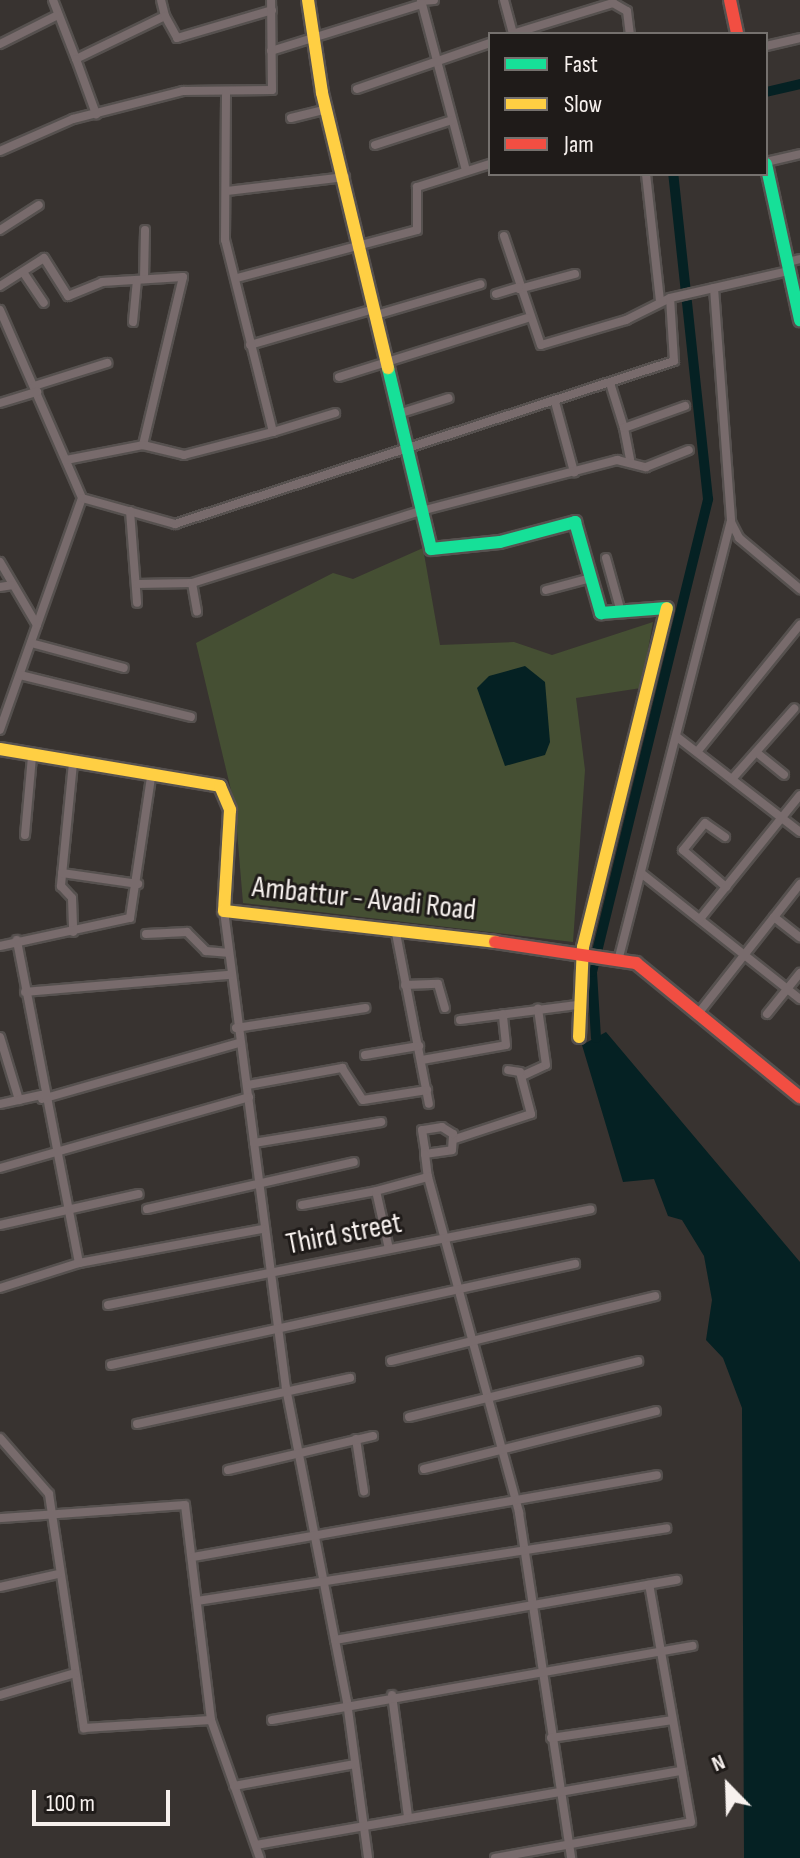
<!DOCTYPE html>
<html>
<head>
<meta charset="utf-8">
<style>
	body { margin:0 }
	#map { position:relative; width:800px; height:1858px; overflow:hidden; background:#383330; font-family:"Sofia Sans Condensed",sans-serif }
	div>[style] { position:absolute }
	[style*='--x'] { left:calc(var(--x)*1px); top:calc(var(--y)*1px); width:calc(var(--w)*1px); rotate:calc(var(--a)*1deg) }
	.green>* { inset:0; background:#454f33 }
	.water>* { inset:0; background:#052123 }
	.canal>* { height:10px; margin:-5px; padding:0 5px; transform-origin:5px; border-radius:5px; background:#052123 }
	.roads { filter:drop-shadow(2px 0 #56514f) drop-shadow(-2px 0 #56514f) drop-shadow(0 2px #56514f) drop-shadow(0 -2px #56514f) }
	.street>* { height:8px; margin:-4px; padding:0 4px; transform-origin:4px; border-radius:4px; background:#786b6c }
	.fast>* { height:12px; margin:-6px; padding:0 6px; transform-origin:6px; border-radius:6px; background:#16e098 }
	.slow>* { height:12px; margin:-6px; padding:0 6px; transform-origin:6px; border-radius:6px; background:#ffcf43 }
	.jam>* { height:12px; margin:-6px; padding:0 6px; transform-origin:6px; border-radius:6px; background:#f24e42 }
	span { translate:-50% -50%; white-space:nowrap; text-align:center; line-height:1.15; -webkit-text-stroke:6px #1f1b19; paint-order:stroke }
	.street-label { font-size:30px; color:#f7f1ee }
	.legend { position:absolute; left:488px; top:32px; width:280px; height:144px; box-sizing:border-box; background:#1f1b19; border:2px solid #75716e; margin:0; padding:10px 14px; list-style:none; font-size:24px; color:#f7f1ee }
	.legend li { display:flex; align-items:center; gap:16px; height:40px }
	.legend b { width:40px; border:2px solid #75716e }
	.north { position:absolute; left:688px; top:1746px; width:80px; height:80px; -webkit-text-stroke:6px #1f1b19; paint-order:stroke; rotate:337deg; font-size:22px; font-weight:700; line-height:32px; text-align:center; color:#f7f1ee }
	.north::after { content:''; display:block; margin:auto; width:28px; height:36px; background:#f7f1ee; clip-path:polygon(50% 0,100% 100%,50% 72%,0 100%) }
	.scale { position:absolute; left:32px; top:1790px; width:138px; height:36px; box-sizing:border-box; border:4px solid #f7f1ee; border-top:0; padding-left:10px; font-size:24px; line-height:28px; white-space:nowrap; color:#f7f1ee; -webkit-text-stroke:6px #1f1b19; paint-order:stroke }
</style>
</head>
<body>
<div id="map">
	<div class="green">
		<div style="clip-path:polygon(423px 548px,440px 645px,514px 642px,552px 655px,653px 622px,641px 688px,576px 698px,585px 770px,573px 942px,243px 903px,235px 807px,196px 643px,333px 573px,353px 579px)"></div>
	</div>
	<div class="water">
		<div style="clip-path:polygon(525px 666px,545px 682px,550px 742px,545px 755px,505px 766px,477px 688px,489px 676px)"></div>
		<div style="clip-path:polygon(606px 1032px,800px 1262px,800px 1858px,744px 1858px,742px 1408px,723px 1358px,706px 1340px,712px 1300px,704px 1256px,682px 1220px,668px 1216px,654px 1179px,623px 1182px,582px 1045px)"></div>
	</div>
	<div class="canal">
		<div style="--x:766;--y:92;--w:35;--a:-13"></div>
		<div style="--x:596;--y:1038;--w:66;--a:-93.5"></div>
		<div style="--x:592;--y:972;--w:487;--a:-76.2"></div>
		<div style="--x:708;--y:499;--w:327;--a:-96.1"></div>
	</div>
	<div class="roads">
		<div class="street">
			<div style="--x:53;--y:0;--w:63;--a:68.7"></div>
			<div style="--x:76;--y:59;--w:99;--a:-25.8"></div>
			<div style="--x:165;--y:16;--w:16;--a:-104"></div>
			<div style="--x:504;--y:0;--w:35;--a:75"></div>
			<div style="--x:421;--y:1;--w:13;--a:-4"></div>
			<div style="--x:165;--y:16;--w:25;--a:61"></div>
			<div style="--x:177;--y:38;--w:99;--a:-16.4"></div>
			<div style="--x:512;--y:34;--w:106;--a:-17.1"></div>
			<div style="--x:613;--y:3;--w:16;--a:30"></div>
			<div style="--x:627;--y:11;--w:23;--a:83"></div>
			<div style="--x:0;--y:44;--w:65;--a:-26.6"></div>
			<div style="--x:766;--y:46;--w:35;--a:-13"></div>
			<div style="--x:271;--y:51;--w:158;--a:-17.3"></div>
			<div style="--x:422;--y:4;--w:172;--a:75.2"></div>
			<div style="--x:76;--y:59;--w:59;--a:70"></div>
			<div style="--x:357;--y:89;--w:141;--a:-19.1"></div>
			<div style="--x:291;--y:118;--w:36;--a:-14"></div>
			<div style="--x:375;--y:145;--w:81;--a:-18"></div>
			<div style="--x:0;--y:151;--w:80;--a:-23.7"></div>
			<div style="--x:73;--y:119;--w:114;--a:-14.3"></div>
			<div style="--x:183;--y:91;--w:89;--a:-0.6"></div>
			<div style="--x:272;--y:90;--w:90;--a:-90.6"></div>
			<div style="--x:766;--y:162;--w:35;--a:-13"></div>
			<div style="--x:646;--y:174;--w:127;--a:83.7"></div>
			<div style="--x:227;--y:191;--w:119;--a:-6.8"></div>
			<div style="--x:0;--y:230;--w:46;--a:-32.7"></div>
			<div style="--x:504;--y:236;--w:115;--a:71.3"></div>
			<div style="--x:541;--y:345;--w:89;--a:-16.4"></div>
			<div style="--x:626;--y:320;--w:49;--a:-26.6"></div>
			<div style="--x:788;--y:262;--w:12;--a:-14"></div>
			<div style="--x:23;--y:272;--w:37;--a:56"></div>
			<div style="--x:237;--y:278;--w:186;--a:-14.9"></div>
			<div style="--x:417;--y:230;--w:43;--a:-90"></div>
			<div style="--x:417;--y:187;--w:77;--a:-17.5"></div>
			<div style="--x:144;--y:279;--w:49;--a:-88.8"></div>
			<div style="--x:0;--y:286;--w:52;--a:-32.5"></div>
			<div style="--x:44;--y:258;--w:45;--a:57.7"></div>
			<div style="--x:68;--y:296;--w:37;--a:-22"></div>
			<div style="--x:102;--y:282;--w:81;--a:-3.5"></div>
			<div style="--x:183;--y:277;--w:173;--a:103.4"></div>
			<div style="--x:714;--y:288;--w:235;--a:85.8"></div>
			<div style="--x:731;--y:522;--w:18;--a:63"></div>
			<div style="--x:739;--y:538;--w:80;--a:39.9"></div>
			<div style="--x:519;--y:289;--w:58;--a:-15"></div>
			<div style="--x:496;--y:294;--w:24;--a:-17"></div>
			<div style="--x:0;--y:310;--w:205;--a:66.4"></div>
			<div style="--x:82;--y:498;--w:246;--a:109.5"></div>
			<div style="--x:376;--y:315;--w:109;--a:-16.4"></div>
			<div style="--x:133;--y:322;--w:42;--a:-84.6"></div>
			<div style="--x:250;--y:345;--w:129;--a:-16.2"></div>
			<div style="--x:339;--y:377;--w:197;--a:-17.4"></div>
			<div style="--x:610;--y:383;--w:47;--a:72.7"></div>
			<div style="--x:34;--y:386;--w:77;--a:-17.5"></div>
			<div style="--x:555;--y:402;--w:73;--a:74.8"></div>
			<div style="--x:0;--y:403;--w:39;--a:-17"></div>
			<div style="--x:398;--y:414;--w:53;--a:-17.4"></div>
			<div style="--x:273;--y:432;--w:65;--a:-17"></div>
			<div style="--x:630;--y:459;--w:32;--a:-101"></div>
			<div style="--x:624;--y:428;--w:65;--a:-19.8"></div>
			<div style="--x:66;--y:460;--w:78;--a:-11"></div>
			<div style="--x:143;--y:445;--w:42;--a:13.7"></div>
			<div style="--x:184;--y:455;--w:92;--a:-14.5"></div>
			<div style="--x:273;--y:432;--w:198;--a:-104"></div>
			<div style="--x:225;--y:240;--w:149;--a:-89.6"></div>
			<div style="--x:82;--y:498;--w:97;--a:15.6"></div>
			<div style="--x:175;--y:524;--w:525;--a:-18.09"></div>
			<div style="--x:674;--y:361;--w:63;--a:-93.6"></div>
			<div style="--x:670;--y:298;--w:122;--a:-12.8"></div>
			<div style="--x:130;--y:511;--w:92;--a:85.6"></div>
			<div style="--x:606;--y:558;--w:56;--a:74.5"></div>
			<div style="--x:0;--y:562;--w:73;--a:59.6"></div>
			<div style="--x:192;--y:583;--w:29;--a:80"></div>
			<div style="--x:137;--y:584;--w:55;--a:-1"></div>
			<div style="--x:192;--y:583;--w:240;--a:-17.5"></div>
			<div style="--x:421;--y:511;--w:203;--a:-14.6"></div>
			<div style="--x:617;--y:460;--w:30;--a:14"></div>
			<div style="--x:646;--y:467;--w:46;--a:-21.6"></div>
			<div style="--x:0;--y:587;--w:13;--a:-9"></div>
			<div style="--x:546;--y:590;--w:47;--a:-14.9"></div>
			<div style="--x:31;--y:643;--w:96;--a:15"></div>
			<div style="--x:20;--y:675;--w:176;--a:13.8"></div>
			<div style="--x:677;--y:737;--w:155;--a:37.7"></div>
			<div style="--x:697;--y:752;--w:164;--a:-51"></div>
			<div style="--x:756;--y:752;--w:36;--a:39"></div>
			<div style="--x:73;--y:763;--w:124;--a:95.6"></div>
			<div style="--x:61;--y:886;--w:16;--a:47"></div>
			<div style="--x:72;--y:898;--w:34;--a:88"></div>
			<div style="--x:732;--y:779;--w:94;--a:-48.5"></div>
			<div style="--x:25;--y:835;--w:79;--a:-84.9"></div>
			<div style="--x:725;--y:837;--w:24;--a:-145"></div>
			<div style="--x:705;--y:823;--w:35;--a:129"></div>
			<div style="--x:683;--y:850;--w:57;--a:40.7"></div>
			<div style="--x:62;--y:873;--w:77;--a:8.2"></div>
			<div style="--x:641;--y:873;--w:203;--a:38.4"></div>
			<div style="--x:224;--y:911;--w:481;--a:82.6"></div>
			<div style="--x:286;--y:1388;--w:320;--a:79"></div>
			<div style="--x:347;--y:1702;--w:157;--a:82.3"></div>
			<div style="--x:774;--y:917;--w:33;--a:38"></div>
			<div style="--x:700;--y:919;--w:159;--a:-51.1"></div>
			<div style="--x:395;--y:928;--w:179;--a:79.1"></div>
			<div style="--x:146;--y:934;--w:41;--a:-2.8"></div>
			<div style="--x:187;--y:932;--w:27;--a:45"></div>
			<div style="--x:206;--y:951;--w:21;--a:5"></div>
			<div style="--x:0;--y:946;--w:133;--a:-12.2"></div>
			<div style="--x:130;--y:918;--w:142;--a:-81.5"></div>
			<div style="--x:619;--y:957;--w:449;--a:-75.6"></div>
			<div style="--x:405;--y:985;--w:33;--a:-2"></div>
			<div style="--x:438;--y:984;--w:25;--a:74"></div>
			<div style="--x:25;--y:992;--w:205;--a:-4.8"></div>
			<div style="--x:767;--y:1014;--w:53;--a:-51.2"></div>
			<div style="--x:697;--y:1015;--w:167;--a:-51.8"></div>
			<div style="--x:460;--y:1020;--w:118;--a:-7.3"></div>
			<div style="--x:236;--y:1028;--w:131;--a:-8.8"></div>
			<div style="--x:0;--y:1037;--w:66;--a:73.2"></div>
			<div style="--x:365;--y:1055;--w:55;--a:-9.5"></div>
			<div style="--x:422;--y:1060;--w:85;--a:-10.1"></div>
			<div style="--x:506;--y:1045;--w:31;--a:-96"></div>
			<div style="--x:522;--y:1076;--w:26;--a:-25"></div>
			<div style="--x:546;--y:1065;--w:57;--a:-98.1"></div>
			<div style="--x:248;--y:1085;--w:96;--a:-10.3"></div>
			<div style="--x:342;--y:1068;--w:38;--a:57"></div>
			<div style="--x:363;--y:1100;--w:65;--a:-8.9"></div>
			<div style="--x:42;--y:1099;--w:205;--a:-15.9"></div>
			<div style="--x:0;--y:1104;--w:42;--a:-12.4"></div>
			<div style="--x:455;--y:1139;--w:80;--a:-18.2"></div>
			<div style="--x:531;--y:1114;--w:43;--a:-104.7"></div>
			<div style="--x:520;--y:1072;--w:12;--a:-171"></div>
			<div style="--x:254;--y:1143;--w:129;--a:-9.4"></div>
			<div style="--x:425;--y:1154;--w:27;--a:-8"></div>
			<div style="--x:452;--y:1150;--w:16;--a:-86"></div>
			<div style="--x:453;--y:1134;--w:13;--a:-148"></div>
			<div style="--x:442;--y:1127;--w:20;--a:171"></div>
			<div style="--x:422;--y:1130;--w:19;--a:81"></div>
			<div style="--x:425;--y:1149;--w:5;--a:90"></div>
			<div style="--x:425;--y:1154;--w:23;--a:83"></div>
			<div style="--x:428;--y:1177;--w:348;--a:74.8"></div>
			<div style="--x:519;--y:1513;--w:349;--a:81.4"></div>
			<div style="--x:0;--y:1168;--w:259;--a:-15.9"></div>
			<div style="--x:302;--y:1205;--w:75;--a:-10.7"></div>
			<div style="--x:147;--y:1209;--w:212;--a:-12.8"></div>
			<div style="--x:0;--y:1225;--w:142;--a:-12.6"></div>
			<div style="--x:389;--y:1249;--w:59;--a:-102.6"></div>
			<div style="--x:376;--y:1191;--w:54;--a:-15.1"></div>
			<div style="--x:79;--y:1263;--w:187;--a:-10.5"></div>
			<div style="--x:0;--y:1288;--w:83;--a:-17.6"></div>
			<div style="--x:79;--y:1263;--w:329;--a:-100.9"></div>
			<div style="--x:108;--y:1305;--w:492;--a:-11.2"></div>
			<div style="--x:391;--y:1361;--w:272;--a:-13.8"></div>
			<div style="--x:111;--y:1365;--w:475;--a:-12.3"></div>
			<div style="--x:409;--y:1417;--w:236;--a:-13.7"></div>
			<div style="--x:137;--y:1424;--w:218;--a:-12.2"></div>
			<div style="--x:0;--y:1438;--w:74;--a:48.8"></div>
			<div style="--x:49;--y:1494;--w:237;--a:81.5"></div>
			<div style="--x:84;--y:1728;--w:127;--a:-3.6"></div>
			<div style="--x:211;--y:1720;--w:146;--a:70.5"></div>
			<div style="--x:356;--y:1439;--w:53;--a:81.3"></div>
			<div style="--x:424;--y:1469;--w:239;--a:-14"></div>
			<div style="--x:228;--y:1470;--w:149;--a:-13.2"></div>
			<div style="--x:0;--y:1518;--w:185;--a:-4"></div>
			<div style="--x:185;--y:1505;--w:217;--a:83.1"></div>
			<div style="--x:193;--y:1557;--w:471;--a:-10"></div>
			<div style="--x:0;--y:1587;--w:59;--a:-12.6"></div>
			<div style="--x:197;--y:1601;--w:475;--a:-8.8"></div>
			<div style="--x:335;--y:1640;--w:347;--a:-10"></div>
			<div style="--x:0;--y:1695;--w:78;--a:-16.3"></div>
			<div style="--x:392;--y:1695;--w:123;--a:82.5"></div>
			<div style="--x:272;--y:1720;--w:427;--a:-10"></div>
			<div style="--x:551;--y:1738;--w:123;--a:-8.4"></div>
			<div style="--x:234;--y:1786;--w:123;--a:-10.3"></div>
			<div style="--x:256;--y:1845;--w:432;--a:-9.9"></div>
			<div style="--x:495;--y:1858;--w:199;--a:-10.4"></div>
			<div style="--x:691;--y:1822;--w:241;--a:-100"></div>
		</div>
		<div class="fast">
			<div style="--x:766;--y:164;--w:160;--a:77.7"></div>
			<div style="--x:388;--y:368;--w:186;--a:76.6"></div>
			<div style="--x:431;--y:549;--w:69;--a:-5.8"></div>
			<div style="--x:500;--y:542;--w:78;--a:-14.9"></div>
			<div style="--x:575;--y:522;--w:95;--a:74.1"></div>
			<div style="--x:601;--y:613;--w:66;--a:-4.3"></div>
		</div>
		<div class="slow">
			<div style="--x:308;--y:0;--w:94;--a:81.4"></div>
			<div style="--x:322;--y:93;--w:283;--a:76.5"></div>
			<div style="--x:0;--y:749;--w:223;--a:9.5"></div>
			<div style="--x:220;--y:786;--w:26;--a:67"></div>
			<div style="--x:230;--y:810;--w:101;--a:93.4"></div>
			<div style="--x:224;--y:911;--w:273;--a:6.5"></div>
			<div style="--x:579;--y:1037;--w:90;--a:-87.5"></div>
			<div style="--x:583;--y:947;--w:349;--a:-76.1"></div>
		</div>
		<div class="jam">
			<div style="--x:730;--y:0;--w:35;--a:78"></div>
			<div style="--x:495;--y:942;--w:143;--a:8.5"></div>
			<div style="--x:636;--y:963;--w:212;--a:39.3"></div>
		</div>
	</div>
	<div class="street-label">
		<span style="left:364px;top:899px;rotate:6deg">Ambattur - Avadi Road</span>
		<span style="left:344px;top:1234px;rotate:-11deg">Third street</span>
	</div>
	<ul class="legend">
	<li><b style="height:10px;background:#16e098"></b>Fast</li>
	<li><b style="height:10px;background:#ffcf43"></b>Slow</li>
	<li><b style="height:10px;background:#f24e42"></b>Jam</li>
	</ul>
	<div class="north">N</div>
	<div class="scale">100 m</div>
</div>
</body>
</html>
